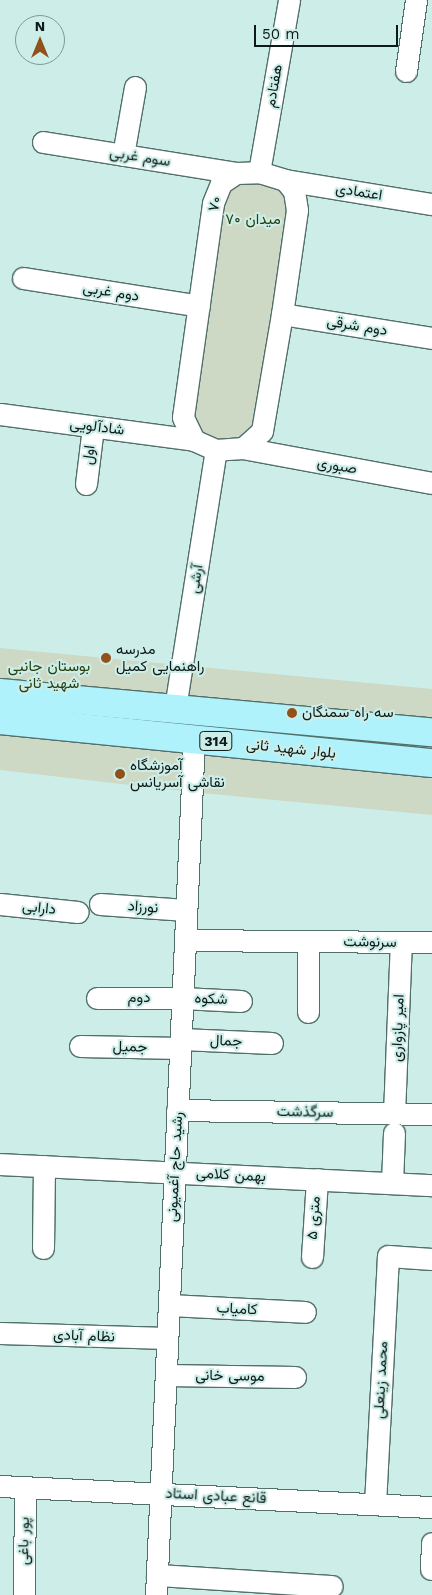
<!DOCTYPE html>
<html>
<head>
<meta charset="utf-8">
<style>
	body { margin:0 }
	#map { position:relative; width:432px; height:1595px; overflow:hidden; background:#cdeee8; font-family:"Work Sans",Vazirmatn,sans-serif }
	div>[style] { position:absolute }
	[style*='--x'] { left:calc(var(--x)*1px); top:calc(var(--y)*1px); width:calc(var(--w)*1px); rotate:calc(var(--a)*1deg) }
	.green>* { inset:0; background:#cdd9c5 }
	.roads { filter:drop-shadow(1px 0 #526f6a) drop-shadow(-1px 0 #526f6a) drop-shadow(0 1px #526f6a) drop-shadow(0 -1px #526f6a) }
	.street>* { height:21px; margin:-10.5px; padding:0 10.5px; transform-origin:10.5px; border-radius:10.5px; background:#fff }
	.primary>* { height:28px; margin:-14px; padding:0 14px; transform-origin:14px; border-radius:14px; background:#aff2fc }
	.dots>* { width:14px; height:14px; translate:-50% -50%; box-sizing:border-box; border:2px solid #cdeee8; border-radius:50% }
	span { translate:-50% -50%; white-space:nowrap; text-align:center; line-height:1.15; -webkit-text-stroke:4px #cdeee8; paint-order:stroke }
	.shield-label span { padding:1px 4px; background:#cdeee8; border:1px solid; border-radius:4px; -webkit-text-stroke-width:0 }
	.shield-label { font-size:14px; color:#0e1a18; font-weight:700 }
	.street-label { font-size:15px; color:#0e1a18 }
	.park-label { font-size:15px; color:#263e10 }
	.poi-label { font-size:15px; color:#0e1a18 }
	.left { translate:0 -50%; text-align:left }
	.north { position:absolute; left:15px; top:15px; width:50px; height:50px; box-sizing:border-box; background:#cdeee8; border:1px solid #819995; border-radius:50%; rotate:0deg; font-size:14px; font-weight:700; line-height:20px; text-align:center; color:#0e1a18 }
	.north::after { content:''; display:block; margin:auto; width:18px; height:22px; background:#91511a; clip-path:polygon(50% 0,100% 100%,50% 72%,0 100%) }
	.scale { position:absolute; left:254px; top:25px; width:144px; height:22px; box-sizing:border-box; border:2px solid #0e1a18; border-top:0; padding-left:6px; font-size:15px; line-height:18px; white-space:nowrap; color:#0e1a18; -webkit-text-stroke:4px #cdeee8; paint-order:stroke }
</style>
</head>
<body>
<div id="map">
	<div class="green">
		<div style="clip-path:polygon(236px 173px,294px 191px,262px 431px,216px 450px,183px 417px,213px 203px)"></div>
		<div style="clip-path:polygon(0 648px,432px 689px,432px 733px,0 693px)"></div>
		<div style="clip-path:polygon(0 720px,432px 763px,432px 815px,191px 792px,0 770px)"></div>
	</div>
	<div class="roads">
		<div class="street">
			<div style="--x:406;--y:71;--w:72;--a:-82"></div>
			<div style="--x:43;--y:142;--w:195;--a:9.1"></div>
			<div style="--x:123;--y:155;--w:69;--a:-80"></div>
			<div style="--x:259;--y:172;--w:27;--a:17"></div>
			<div style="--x:285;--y:180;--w:14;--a:51"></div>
			<div style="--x:294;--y:191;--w:19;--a:81"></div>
			<div style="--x:297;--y:210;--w:105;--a:98.2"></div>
			<div style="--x:282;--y:314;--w:119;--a:99.7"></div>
			<div style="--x:262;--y:431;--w:25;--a:138"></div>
			<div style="--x:243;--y:448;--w:27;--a:176"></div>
			<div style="--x:216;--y:450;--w:24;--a:-156"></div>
			<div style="--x:194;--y:440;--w:25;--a:-116"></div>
			<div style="--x:183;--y:417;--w:216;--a:-82"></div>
			<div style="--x:213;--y:203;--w:22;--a:-68"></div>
			<div style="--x:221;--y:183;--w:18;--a:-34"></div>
			<div style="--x:236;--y:173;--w:23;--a:-2"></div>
			<div style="--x:259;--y:172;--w:175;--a:-80.1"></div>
			<div style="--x:285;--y:180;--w:149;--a:9.3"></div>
			<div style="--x:23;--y:278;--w:178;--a:9"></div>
			<div style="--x:282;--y:314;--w:152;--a:9.1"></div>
			<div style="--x:0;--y:414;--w:196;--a:7.6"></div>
			<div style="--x:243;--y:448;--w:192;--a:10.5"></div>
			<div style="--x:86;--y:484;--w:57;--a:-83"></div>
			<div style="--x:175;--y:708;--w:261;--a:-81"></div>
			<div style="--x:0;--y:904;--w:78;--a:5.9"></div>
			<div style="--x:100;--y:904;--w:86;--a:4"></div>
			<div style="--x:185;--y:940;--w:247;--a:0.5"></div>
			<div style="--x:308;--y:941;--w:71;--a:90"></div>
			<div style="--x:97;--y:998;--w:85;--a:0"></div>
			<div style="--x:182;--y:998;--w:59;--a:2.9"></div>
			<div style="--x:181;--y:1039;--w:91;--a:2.5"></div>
			<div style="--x:80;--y:1046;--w:100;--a:1.1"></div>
			<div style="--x:177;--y:1110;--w:255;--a:0.9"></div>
			<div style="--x:394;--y:1114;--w:172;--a:-87.7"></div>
			<div style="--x:0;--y:1164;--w:433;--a:2.8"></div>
			<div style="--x:392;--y:1183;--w:50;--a:-87.7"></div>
			<div style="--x:43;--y:1248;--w:82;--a:-89.3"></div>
			<div style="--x:312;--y:1257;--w:78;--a:-86.3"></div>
			<div style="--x:169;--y:1305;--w:136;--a:2.9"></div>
			<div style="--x:0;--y:1333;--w:167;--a:1.7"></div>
			<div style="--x:166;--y:1375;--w:129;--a:0.9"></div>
			<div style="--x:0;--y:1486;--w:433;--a:2.8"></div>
			<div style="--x:375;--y:1504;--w:248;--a:-87"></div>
			<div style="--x:388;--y:1256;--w:44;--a:3.9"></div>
			<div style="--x:431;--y:1569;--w:26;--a:-88"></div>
			<div style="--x:157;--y:1575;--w:175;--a:3.6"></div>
			<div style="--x:24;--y:1595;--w:108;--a:-89.5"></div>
			<div style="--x:156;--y:1595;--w:857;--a:-87.46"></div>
		</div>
		<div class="primary">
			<div style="--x:0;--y:693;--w:434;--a:5.2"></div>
			<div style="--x:0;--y:720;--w:434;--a:5.7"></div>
		</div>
	</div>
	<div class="dots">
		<div style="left:106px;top:658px;background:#91511a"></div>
		<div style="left:292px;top:713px;background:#91511a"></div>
		<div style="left:120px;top:774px;background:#91511a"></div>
	</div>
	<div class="shield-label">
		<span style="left:216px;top:741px">314</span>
	</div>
	<div class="street-label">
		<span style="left:274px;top:86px;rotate:-80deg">هفتادم</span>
		<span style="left:140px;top:157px;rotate:9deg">سوم غربی</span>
		<span style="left:359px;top:192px;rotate:9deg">اعتمادی</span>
		<span style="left:215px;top:204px;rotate:-76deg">۷۰</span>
		<span style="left:111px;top:292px;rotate:9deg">دوم غربی</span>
		<span style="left:357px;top:326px;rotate:9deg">دوم شرقی</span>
		<span style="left:97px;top:427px;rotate:7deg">شادآلویی</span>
		<span style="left:89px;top:455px;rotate:-83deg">اول</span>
		<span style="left:337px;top:466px;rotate:10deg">صبوری</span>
		<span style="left:196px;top:579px;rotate:-81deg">آرشی</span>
		<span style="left:291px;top:749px;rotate:6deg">بلوار شهید ثانی</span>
		<span style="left:143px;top:907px;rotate:4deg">نورزاد</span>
		<span style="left:39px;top:908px;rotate:6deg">دارابی</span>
		<span style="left:370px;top:942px;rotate:1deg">سرنوشت</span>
		<span style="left:139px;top:998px">دوم</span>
		<span style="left:211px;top:999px;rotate:3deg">شکوه</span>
		<span style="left:398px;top:1028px;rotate:-88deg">امیر پازواری</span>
		<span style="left:226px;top:1041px;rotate:2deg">جمال</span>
		<span style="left:130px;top:1047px;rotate:1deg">جمیل</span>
		<span style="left:305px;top:1112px;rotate:1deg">سرگذشت</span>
		<span style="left:175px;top:1167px;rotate:-87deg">رشید حاج آغمیونی</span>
		<span style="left:231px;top:1175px;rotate:3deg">بهمن کلامی</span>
		<span style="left:314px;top:1218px;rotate:-86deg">۵ متری</span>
		<span style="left:237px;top:1309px;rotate:3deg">کامیاب</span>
		<span style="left:84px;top:1336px;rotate:2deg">نظام آبادی</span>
		<span style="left:230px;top:1376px;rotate:1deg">موسی خانی</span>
		<span style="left:381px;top:1380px;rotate:-87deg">محمد زینعلی</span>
		<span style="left:216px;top:1496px;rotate:3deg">قانع عبادی استاد</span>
		<span style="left:24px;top:1541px;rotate:-89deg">پور باغی</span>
	</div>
	<div class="park-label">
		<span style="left:253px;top:220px">میدان ۷۰</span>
		<span style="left:49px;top:675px">بوستان جانبی<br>شهید ثانی</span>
	</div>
	<div class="poi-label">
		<span class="left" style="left:116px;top:658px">مدرسه<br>راهنمایی کمیل</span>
		<span class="left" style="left:302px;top:713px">سه راه سمنگان</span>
		<span class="left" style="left:130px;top:774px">آموزشگاه<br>نقاشی آسریانس</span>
	</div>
	<div class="north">N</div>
	<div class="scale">50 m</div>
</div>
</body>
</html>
